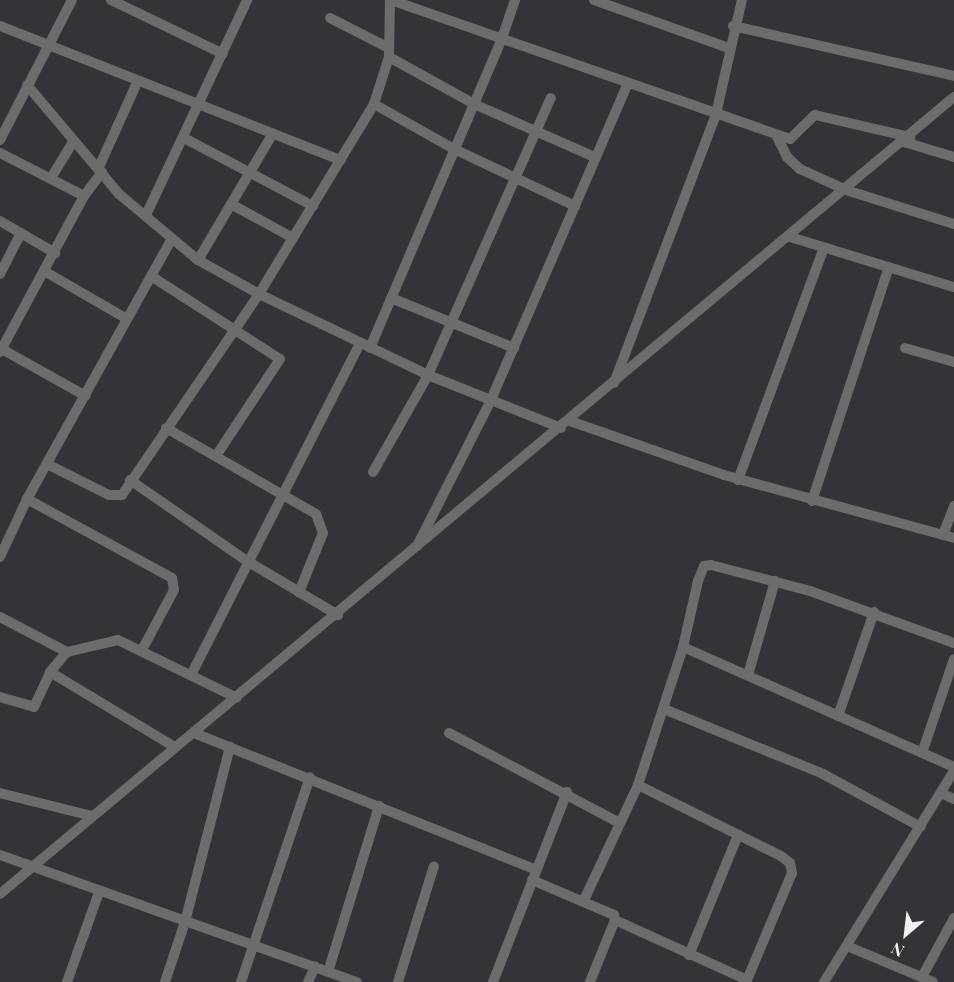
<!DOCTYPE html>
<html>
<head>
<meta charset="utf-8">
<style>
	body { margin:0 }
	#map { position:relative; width:954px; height:982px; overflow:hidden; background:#353337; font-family:"Playfair Display",serif }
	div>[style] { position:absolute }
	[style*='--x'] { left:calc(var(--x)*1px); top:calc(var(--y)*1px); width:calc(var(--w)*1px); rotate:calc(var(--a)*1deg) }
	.street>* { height:10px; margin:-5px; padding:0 5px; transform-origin:5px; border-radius:5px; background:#6e6b6c }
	span { translate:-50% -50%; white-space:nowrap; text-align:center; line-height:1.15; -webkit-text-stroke:4.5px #353337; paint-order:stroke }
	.north { position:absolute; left:876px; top:904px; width:60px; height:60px; -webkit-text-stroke:4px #353337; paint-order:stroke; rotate:208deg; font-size:16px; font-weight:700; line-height:24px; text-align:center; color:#f2f0f2 }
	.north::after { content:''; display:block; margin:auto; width:21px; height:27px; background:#f2f0f2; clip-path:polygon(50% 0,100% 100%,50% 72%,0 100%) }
</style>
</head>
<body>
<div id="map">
	<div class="street">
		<div style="--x:111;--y:0;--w:124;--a:25.7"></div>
		<div style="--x:391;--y:0;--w:423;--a:19.2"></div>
		<div style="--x:790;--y:139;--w:35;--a:-44"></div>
		<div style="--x:815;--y:115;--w:98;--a:13"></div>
		<div style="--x:594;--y:0;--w:143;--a:19.6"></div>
		<div style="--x:330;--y:18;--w:66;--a:27"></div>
		<div style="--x:0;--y:26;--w:366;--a:21.5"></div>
		<div style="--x:733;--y:26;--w:227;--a:12.7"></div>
		<div style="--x:389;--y:57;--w:97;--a:28.9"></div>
		<div style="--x:474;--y:104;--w:132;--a:23.7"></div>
		<div style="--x:27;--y:85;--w:143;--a:49.8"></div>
		<div style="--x:119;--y:194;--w:103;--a:39.9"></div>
		<div style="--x:198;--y:260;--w:70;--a:29.1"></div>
		<div style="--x:259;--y:294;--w:187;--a:25.6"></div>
		<div style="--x:428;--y:375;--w:143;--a:21.7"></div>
		<div style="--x:374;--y:104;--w:92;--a:29.4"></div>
		<div style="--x:454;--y:149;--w:134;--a:25.2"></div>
		<div style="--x:776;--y:135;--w:25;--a:63"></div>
		<div style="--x:787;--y:157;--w:18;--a:43"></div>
		<div style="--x:800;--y:169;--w:51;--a:24.5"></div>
		<div style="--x:846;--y:190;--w:113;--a:17.5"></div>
		<div style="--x:184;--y:138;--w:146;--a:27.8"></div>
		<div style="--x:0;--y:140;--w:157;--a:-62.8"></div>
		<div style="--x:904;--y:142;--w:52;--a:16.7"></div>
		<div style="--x:0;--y:153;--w:94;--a:27.1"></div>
		<div style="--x:99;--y:167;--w:92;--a:-65.7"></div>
		<div style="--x:51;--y:178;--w:42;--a:-58.6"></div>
		<div style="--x:231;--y:204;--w:71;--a:28.7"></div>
		<div style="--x:146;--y:215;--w:238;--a:-64.8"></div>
		<div style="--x:0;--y:221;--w:64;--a:30.2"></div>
		<div style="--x:790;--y:237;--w:171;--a:17"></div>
		<div style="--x:198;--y:260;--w:147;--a:-59.4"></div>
		<div style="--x:44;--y:271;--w:96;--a:30"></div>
		<div style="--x:0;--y:274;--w:46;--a:-62.9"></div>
		<div style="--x:151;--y:276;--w:153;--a:32.8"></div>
		<div style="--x:280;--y:359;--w:116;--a:123.4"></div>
		<div style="--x:391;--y:298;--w:133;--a:22.1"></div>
		<div style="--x:0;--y:348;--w:98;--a:29.2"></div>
		<div style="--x:370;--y:348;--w:337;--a:-66.9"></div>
		<div style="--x:502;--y:38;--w:40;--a:-71.1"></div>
		<div style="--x:905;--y:348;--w:51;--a:15.9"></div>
		<div style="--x:0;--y:352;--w:177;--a:-61.7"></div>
		<div style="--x:84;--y:196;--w:30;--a:-53"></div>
		<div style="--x:614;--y:383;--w:288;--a:-69.2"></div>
		<div style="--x:716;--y:114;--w:117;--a:-77.2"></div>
		<div style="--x:570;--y:421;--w:163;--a:19.3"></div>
		<div style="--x:724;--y:475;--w:238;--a:15.3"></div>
		<div style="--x:166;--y:428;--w:173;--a:29.8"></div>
		<div style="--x:316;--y:514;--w:20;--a:70"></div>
		<div style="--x:323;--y:533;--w:64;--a:112.1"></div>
		<div style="--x:47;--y:464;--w:69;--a:26.6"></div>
		<div style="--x:109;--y:495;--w:13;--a:0"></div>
		<div style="--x:122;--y:495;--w:243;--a:-55.7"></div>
		<div style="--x:259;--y:294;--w:222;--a:-58.8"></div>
		<div style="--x:374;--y:104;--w:49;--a:-72.3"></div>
		<div style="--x:389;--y:57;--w:57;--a:-89"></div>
		<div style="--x:373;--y:472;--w:112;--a:-60.4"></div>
		<div style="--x:428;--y:375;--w:303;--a:-66.1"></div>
		<div style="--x:130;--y:480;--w:142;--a:34.7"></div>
		<div style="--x:247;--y:561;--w:106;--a:30.7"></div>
		<div style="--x:738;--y:480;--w:247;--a:-69.7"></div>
		<div style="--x:27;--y:499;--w:165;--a:28.6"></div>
		<div style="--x:172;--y:578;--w:12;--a:81"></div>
		<div style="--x:174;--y:590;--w:68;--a:118.1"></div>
		<div style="--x:812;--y:501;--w:246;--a:-71.8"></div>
		<div style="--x:943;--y:535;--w:31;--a:-69"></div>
		<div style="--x:417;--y:546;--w:161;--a:-63.1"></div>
		<div style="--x:490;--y:402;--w:345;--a:-66.6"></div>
		<div style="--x:0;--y:557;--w:64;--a:-65"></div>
		<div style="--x:27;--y:499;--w:298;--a:-60.9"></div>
		<div style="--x:0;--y:617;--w:76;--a:27.6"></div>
		<div style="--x:683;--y:647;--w:296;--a:23.9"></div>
		<div style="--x:50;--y:672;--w:146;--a:31"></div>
		<div style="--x:191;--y:675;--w:373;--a:-63"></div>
		<div style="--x:748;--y:675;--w:98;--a:-74"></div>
		<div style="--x:0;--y:697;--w:35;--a:16"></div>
		<div style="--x:34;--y:707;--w:38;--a:-65"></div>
		<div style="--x:50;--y:672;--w:26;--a:-50"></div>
		<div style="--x:67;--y:652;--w:52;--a:-13.2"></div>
		<div style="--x:118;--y:640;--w:132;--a:26"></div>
		<div style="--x:664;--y:709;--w:172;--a:22.2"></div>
		<div style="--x:823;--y:774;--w:111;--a:28.4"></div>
		<div style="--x:838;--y:716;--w:110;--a:-70.9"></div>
		<div style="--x:194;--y:733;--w:368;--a:21.8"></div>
		<div style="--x:449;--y:733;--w:193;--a:27.8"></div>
		<div style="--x:922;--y:753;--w:99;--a:-71.2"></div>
		<div style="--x:0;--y:793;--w:95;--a:14"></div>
		<div style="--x:941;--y:793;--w:14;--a:25"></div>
		<div style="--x:0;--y:855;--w:379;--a:19.6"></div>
		<div style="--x:532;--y:880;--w:89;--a:23.1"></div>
		<div style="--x:614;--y:915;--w:5;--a:79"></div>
		<div style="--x:615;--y:920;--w:67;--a:112"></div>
		<div style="--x:0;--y:894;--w:1243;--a:-39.88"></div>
		<div style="--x:584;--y:900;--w:127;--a:-64.8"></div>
		<div style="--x:638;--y:785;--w:145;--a:-71.9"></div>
		<div style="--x:683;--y:647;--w:68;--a:-77.2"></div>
		<div style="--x:698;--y:581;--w:16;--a:-68"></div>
		<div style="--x:704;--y:566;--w:7;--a:-8"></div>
		<div style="--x:711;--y:565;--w:102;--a:14.7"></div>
		<div style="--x:810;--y:591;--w:153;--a:19.9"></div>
		<div style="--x:615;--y:920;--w:145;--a:24.4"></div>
		<div style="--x:747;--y:980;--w:116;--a:-67.2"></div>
		<div style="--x:792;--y:873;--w:10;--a:-101"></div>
		<div style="--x:790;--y:863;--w:11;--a:-142"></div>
		<div style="--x:781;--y:856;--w:160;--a:-153.6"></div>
		<div style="--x:847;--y:946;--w:93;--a:22.7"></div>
		<div style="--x:689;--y:955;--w:130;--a:-67.8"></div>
		<div style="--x:328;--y:972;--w:174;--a:-72.9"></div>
		<div style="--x:922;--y:977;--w:67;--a:-61.5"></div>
		<div style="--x:67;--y:982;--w:96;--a:-70.4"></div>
		<div style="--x:165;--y:982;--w:63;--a:-71.6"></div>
		<div style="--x:185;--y:922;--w:181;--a:-75.6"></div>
		<div style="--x:241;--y:982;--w:216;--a:-71.4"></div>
		<div style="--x:308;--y:982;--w:17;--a:-65"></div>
		<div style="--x:398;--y:982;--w:121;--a:-72.8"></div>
		<div style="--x:493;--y:982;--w:204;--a:-68.7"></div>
		<div style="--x:824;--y:982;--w:248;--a:-58.4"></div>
	</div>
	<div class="north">N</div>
</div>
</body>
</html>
